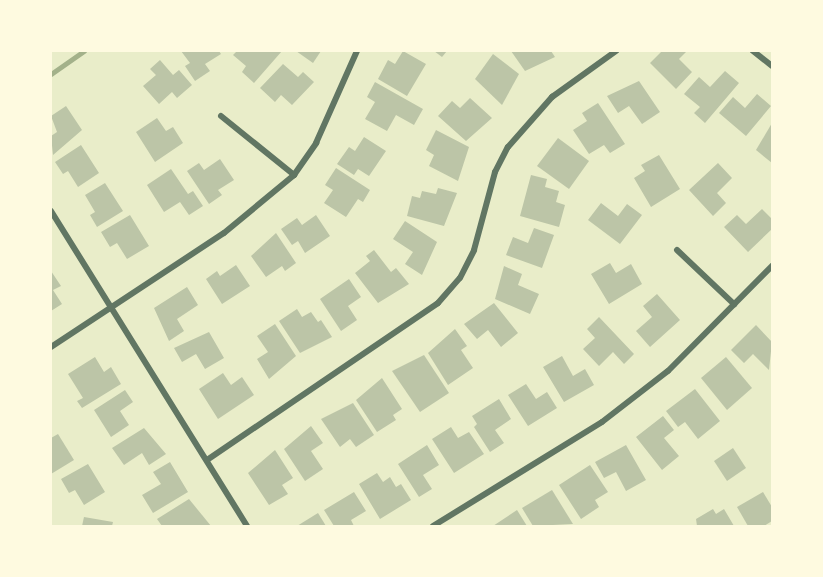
<!DOCTYPE html>
<html>
<head>
<meta charset="utf-8">
<style>
	body { margin:0 }
	#map { position:relative; width:823px; height:577px; overflow:hidden; background:#e9edc9; font-family:"Nunito Sans",sans-serif }
	div>[style] { position:absolute }
	[style*='--x'] { left:calc(var(--x)*1px); top:calc(var(--y)*1px); width:calc(var(--w)*1px); rotate:calc(var(--a)*1deg) }
	.stream>* { height:4.5px; margin:-2.25px; padding:0 2.25px; transform-origin:2.25px; border-radius:2.25px; background:#a3b18a }
	.building>* { inset:0; background:#bcc5a7 }
	.minor>* { height:6px; margin:-3px; padding:0 3px; transform-origin:3px; border-radius:3px; background:#617663 }
	span { translate:-50% -50%; white-space:nowrap; text-align:center; line-height:1.15; -webkit-text-stroke:4.5px #fefae0; paint-order:stroke }
	.frame { position:absolute; inset:0; border:52px solid #fefae0; pointer-events:none }
</style>
</head>
<body>
<div id="map">
	<div class="stream">
		<div style="--x:51;--y:74;--w:40;--a:-34.9"></div>
	</div>
	<div class="building">
		<div style="clip-path:polygon(181px 51px,219px 51px,221px 54px,205px 64px,210px 71px,195px 81px,185px 66px,190px 63px)"></div>
		<div style="clip-path:polygon(237px 51px,282px 51px,254px 83px,242px 72px,246px 66px,233px 55px)"></div>
		<div style="clip-path:polygon(296px 51px,321px 51px,313px 63px)"></div>
		<div style="clip-path:polygon(403px 51px,426px 64px,407px 96px,378px 79px,388px 60px,395px 64px)"></div>
		<div style="clip-path:polygon(434px 51px,447px 51px,442px 57px)"></div>
		<div style="clip-path:polygon(511px 51px,551px 51px,555px 57px,525px 71px)"></div>
		<div style="clip-path:polygon(662px 51px,687px 51px,679px 59px,692px 72px,676px 89px,650px 63px)"></div>
		<div style="clip-path:polygon(493px 54px,519px 74px,502px 105px,475px 79px)"></div>
		<div style="clip-path:polygon(160px 60px,173px 75px,179px 70px,192px 85px,177px 98px,172px 92px,159px 104px,143px 86px,156px 75px,150px 69px)"></div>
		<div style="clip-path:polygon(283px 64px,298px 77px,303px 72px,314px 82px,292px 105px,281px 95px,275px 102px,260px 88px)"></div>
		<div style="clip-path:polygon(725px 71px,739px 83px,705px 123px,694px 113px,700px 107px,684px 94px,699px 77px,710px 87px)"></div>
		<div style="clip-path:polygon(639px 81px,660px 112px,642px 124px,629px 106px,618px 113px,607px 96px)"></div>
		<div style="clip-path:polygon(375px 82px,423px 109px,414px 125px,396px 115px,387px 131px,365px 119px,375px 102px,367px 97px)"></div>
		<div style="clip-path:polygon(757px 94px,771px 106px,746px 136px,719px 113px,733px 97px,745px 108px)"></div>
		<div style="clip-path:polygon(470px 98px,492px 118px,466px 141px,438px 116px,452px 101px,460px 108px)"></div>
		<div style="clip-path:polygon(598px 103px,625px 144px,610px 153px,604px 145px,589px 154px,573px 130px,587px 121px,582px 113px)"></div>
		<div style="clip-path:polygon(66px 106px,82px 130px,53px 155px,51px 136px,57px 132px,51px 116px)"></div>
		<div style="clip-path:polygon(157px 118px,166px 131px,173px 127px,183px 143px,155px 162px,136px 132px)"></div>
		<div style="clip-path:polygon(772px 123px,772px 163px,756px 150px)"></div>
		<div style="clip-path:polygon(436px 130px,469px 147px,458px 181px,429px 166px,434px 155px,426px 150px)"></div>
		<div style="clip-path:polygon(364px 137px,386px 151px,369px 176px,358px 169px,354px 175px,337px 164px,349px 147px,355px 151px)"></div>
		<div style="clip-path:polygon(558px 138px,589px 161px,569px 189px,537px 166px)"></div>
		<div style="clip-path:polygon(81px 145px,99px 173px,78px 187px,68px 171px,63px 174px,55px 162px)"></div>
		<div style="clip-path:polygon(659px 155px,680px 189px,651px 207px,634px 178px,645px 171px,641px 165px)"></div>
		<div style="clip-path:polygon(220px 159px,234px 180px,218px 190px,222px 195px,209px 204px,187px 171px,199px 163px,204px 170px)"></div>
		<div style="clip-path:polygon(718px 163px,732px 178px,717px 193px,726px 203px,713px 216px,689px 190px)"></div>
		<div style="clip-path:polygon(336px 168px,370px 190px,363px 202px,358px 199px,346px 217px,324px 203px,333px 190px,325px 185px)"></div>
		<div style="clip-path:polygon(171px 169px,188px 194px,193px 191px,203px 206px,189px 215px,180px 202px,164px 212px,147px 185px)"></div>
		<div style="clip-path:polygon(531px 175px,547px 179px,545px 187px,559px 191px,556px 202px,565px 205px,559px 227px,520px 216px)"></div>
		<div style="clip-path:polygon(105px 183px,123px 211px,97px 227px,90px 215px,95px 212px,85px 195px)"></div>
		<div style="clip-path:polygon(438px 188px,457px 193px,444px 226px,407px 216px,412px 196px,420px 198px,422px 191px,436px 194px)"></div>
		<div style="clip-path:polygon(601px 203px,618px 216px,627px 204px,642px 215px,620px 244px,588px 220px)"></div>
		<div style="clip-path:polygon(762px 209px,772px 219px,772px 229px,748px 252px,724px 227px,737px 215px,746px 224px)"></div>
		<div style="clip-path:polygon(130px 215px,149px 246px,127px 259px,117px 243px,110px 247px,101px 232px)"></div>
		<div style="clip-path:polygon(316px 215px,330px 236px,305px 253px,298px 241px,292px 245px,281px 229px,297px 218px,302px 225px)"></div>
		<div style="clip-path:polygon(405px 221px,437px 242px,422px 275px,405px 264px,413px 252px,393px 239px)"></div>
		<div style="clip-path:polygon(534px 228px,554px 235px,542px 268px,506px 255px,513px 237px,528px 243px)"></div>
		<div style="clip-path:polygon(276px 233px,296px 263px,285px 271px,282px 266px,266px 277px,251px 256px)"></div>
		<div style="clip-path:polygon(374px 250px,391px 272px,396px 268px,409px 284px,378px 303px,355px 273px,370px 261px,366px 256px)"></div>
		<div style="clip-path:polygon(610px 263px,616px 273px,631px 264px,642px 284px,609px 304px,591px 274px)"></div>
		<div style="clip-path:polygon(236px 265px,250px 286px,222px 304px,206px 279px,217px 271px,220px 276px)"></div>
		<div style="clip-path:polygon(504px 266px,522px 274px,518px 285px,539px 294px,530px 314px,495px 299px)"></div>
		<div style="clip-path:polygon(51px 271px,61px 286px,53px 290px,62px 304px,51px 311px)"></div>
		<div style="clip-path:polygon(349px 279px,361px 297px,348px 306px,357px 320px,341px 331px,320px 299px)"></div>
		<div style="clip-path:polygon(187px 287px,198px 305px,177px 319px,184px 331px,169px 341px,154px 308px)"></div>
		<div style="clip-path:polygon(657px 294px,680px 320px,650px 347px,636px 331px,652px 317px,643px 306px)"></div>
		<div style="clip-path:polygon(494px 303px,518px 333px,501px 347px,488px 330px,477px 339px,464px 324px)"></div>
		<div style="clip-path:polygon(297px 309px,302px 317px,311px 312px,318px 322px,321px 320px,332px 337px,300px 353px,279px 321px)"></div>
		<div style="clip-path:polygon(599px 317px,634px 354px,624px 364px,613px 352px,599px 366px,583px 349px,595px 338px,587px 329px)"></div>
		<div style="clip-path:polygon(275px 324px,296px 356px,269px 379px,257px 359px,268px 352px,257px 336px)"></div>
		<div style="clip-path:polygon(756px 325px,772px 342px,769px 370px,753px 354px,744px 363px,731px 350px)"></div>
		<div style="clip-path:polygon(455px 329px,467px 346px,461px 350px,473px 368px,448px 385px,428px 353px)"></div>
		<div style="clip-path:polygon(209px 332px,224px 358px,205px 369px,196px 354px,182px 362px,174px 348px)"></div>
		<div style="clip-path:polygon(424px 355px,449px 393px,420px 412px,392px 371px)"></div>
		<div style="clip-path:polygon(562px 356px,573px 376px,585px 369px,594px 385px,564px 402px,543px 367px)"></div>
		<div style="clip-path:polygon(95px 357px,104px 372px,111px 367px,121px 384px,82px 408px,77px 401px,83px 398px,68px 374px)"></div>
		<div style="clip-path:polygon(726px 357px,752px 388px,727px 410px,701px 378px)"></div>
		<div style="clip-path:polygon(223px 373px,231px 385px,242px 377px,254px 395px,218px 419px,199px 389px)"></div>
		<div style="clip-path:polygon(382px 378px,402px 409px,393px 415px,396px 420px,377px 432px,356px 400px)"></div>
		<div style="clip-path:polygon(526px 384px,536px 399px,547px 392px,557px 408px,528px 426px,508px 395px)"></div>
		<div style="clip-path:polygon(695px 389px,720px 421px,698px 439px,685px 422px,678px 427px,666px 411px)"></div>
		<div style="clip-path:polygon(125px 390px,133px 402px,120px 411px,129px 425px,111px 437px,94px 410px)"></div>
		<div style="clip-path:polygon(499px 399px,511px 419px,495px 430px,504px 443px,490px 452px,474px 427px,477px 424px,472px 416px)"></div>
		<div style="clip-path:polygon(353px 403px,374px 435px,356px 447px,350px 439px,340px 447px,321px 419px)"></div>
		<div style="clip-path:polygon(663px 416px,674px 430px,664px 438px,679px 456px,662px 470px,636px 437px)"></div>
		<div style="clip-path:polygon(311px 426px,323px 443px,311px 451px,323px 469px,305px 481px,284px 449px)"></div>
		<div style="clip-path:polygon(451px 427px,458px 438px,469px 432px,484px 454px,454px 473px,432px 439px)"></div>
		<div style="clip-path:polygon(144px 428px,166px 454px,149px 465px,142px 453px,124px 465px,112px 448px)"></div>
		<div style="clip-path:polygon(58px 434px,74px 460px,51px 474px,51px 438px)"></div>
		<div style="clip-path:polygon(427px 445px,439px 465px,423px 475px,432px 489px,419px 497px,398px 464px)"></div>
		<div style="clip-path:polygon(626px 445px,646px 480px,626px 491px,616px 472px,604px 478px,595px 462px)"></div>
		<div style="clip-path:polygon(733px 448px,746px 468px,727px 481px,714px 461px)"></div>
		<div style="clip-path:polygon(275px 450px,293px 478px,282px 485px,288px 494px,269px 505px,248px 473px)"></div>
		<div style="clip-path:polygon(170px 462px,188px 492px,153px 513px,142px 495px,161px 484px,153px 472px)"></div>
		<div style="clip-path:polygon(88px 464px,105px 492px,84px 505px,75px 490px,69px 493px,61px 479px)"></div>
		<div style="clip-path:polygon(590px 465px,608px 492px,595px 500px,599px 507px,581px 519px,559px 485px)"></div>
		<div style="clip-path:polygon(377px 473px,383px 482px,390px 477px,396px 487px,401px 484px,411px 500px,380px 519px,359px 484px)"></div>
		<div style="clip-path:polygon(552px 490px,573px 524px,533px 526px,522px 508px)"></div>
		<div style="clip-path:polygon(354px 492px,366px 511px,351px 520px,354px 526px,334px 526px,324px 510px)"></div>
		<div style="clip-path:polygon(763px 492px,772px 507px,772px 521px,764px 526px,748px 526px,737px 507px)"></div>
		<div style="clip-path:polygon(189px 499px,211px 526px,162px 526px,157px 519px)"></div>
		<div style="clip-path:polygon(713px 509px,716px 514px,724px 509px,734px 526px,697px 526px,696px 519px)"></div>
		<div style="clip-path:polygon(517px 510px,527px 526px,493px 526px)"></div>
		<div style="clip-path:polygon(318px 513px,326px 526px,297px 526px)"></div>
		<div style="clip-path:polygon(84px 517px,113px 522px,112px 526px,82px 526px)"></div>
	</div>
	<div class="minor">
		<div style="--x:753;--y:51;--w:24;--a:38"></div>
		<div style="--x:221;--y:116;--w:94;--a:38.9"></div>
		<div style="--x:51;--y:211;--w:371;--a:58.1"></div>
		<div style="--x:677;--y:250;--w:79;--a:43.5"></div>
		<div style="--x:51;--y:347;--w:207;--a:-33.4"></div>
		<div style="--x:224;--y:233;--w:91;--a:-39.6"></div>
		<div style="--x:294;--y:175;--w:39;--a:-55"></div>
		<div style="--x:316;--y:143;--w:101;--a:-66"></div>
		<div style="--x:207;--y:460;--w:279;--a:-34.2"></div>
		<div style="--x:438;--y:303;--w:33;--a:-49"></div>
		<div style="--x:460;--y:278;--w:31;--a:-63"></div>
		<div style="--x:474;--y:250;--w:81;--a:-74.9"></div>
		<div style="--x:495;--y:172;--w:28;--a:-63"></div>
		<div style="--x:508;--y:147;--w:67;--a:-48.7"></div>
		<div style="--x:552;--y:97;--w:79;--a:-35.7"></div>
		<div style="--x:433;--y:526;--w:198;--a:-31.6"></div>
		<div style="--x:602;--y:422;--w:83;--a:-37.7"></div>
		<div style="--x:668;--y:371;--w:148;--a:-45.3"></div>
	</div>
	<div class="frame"></div>
</div>
</body>
</html>
